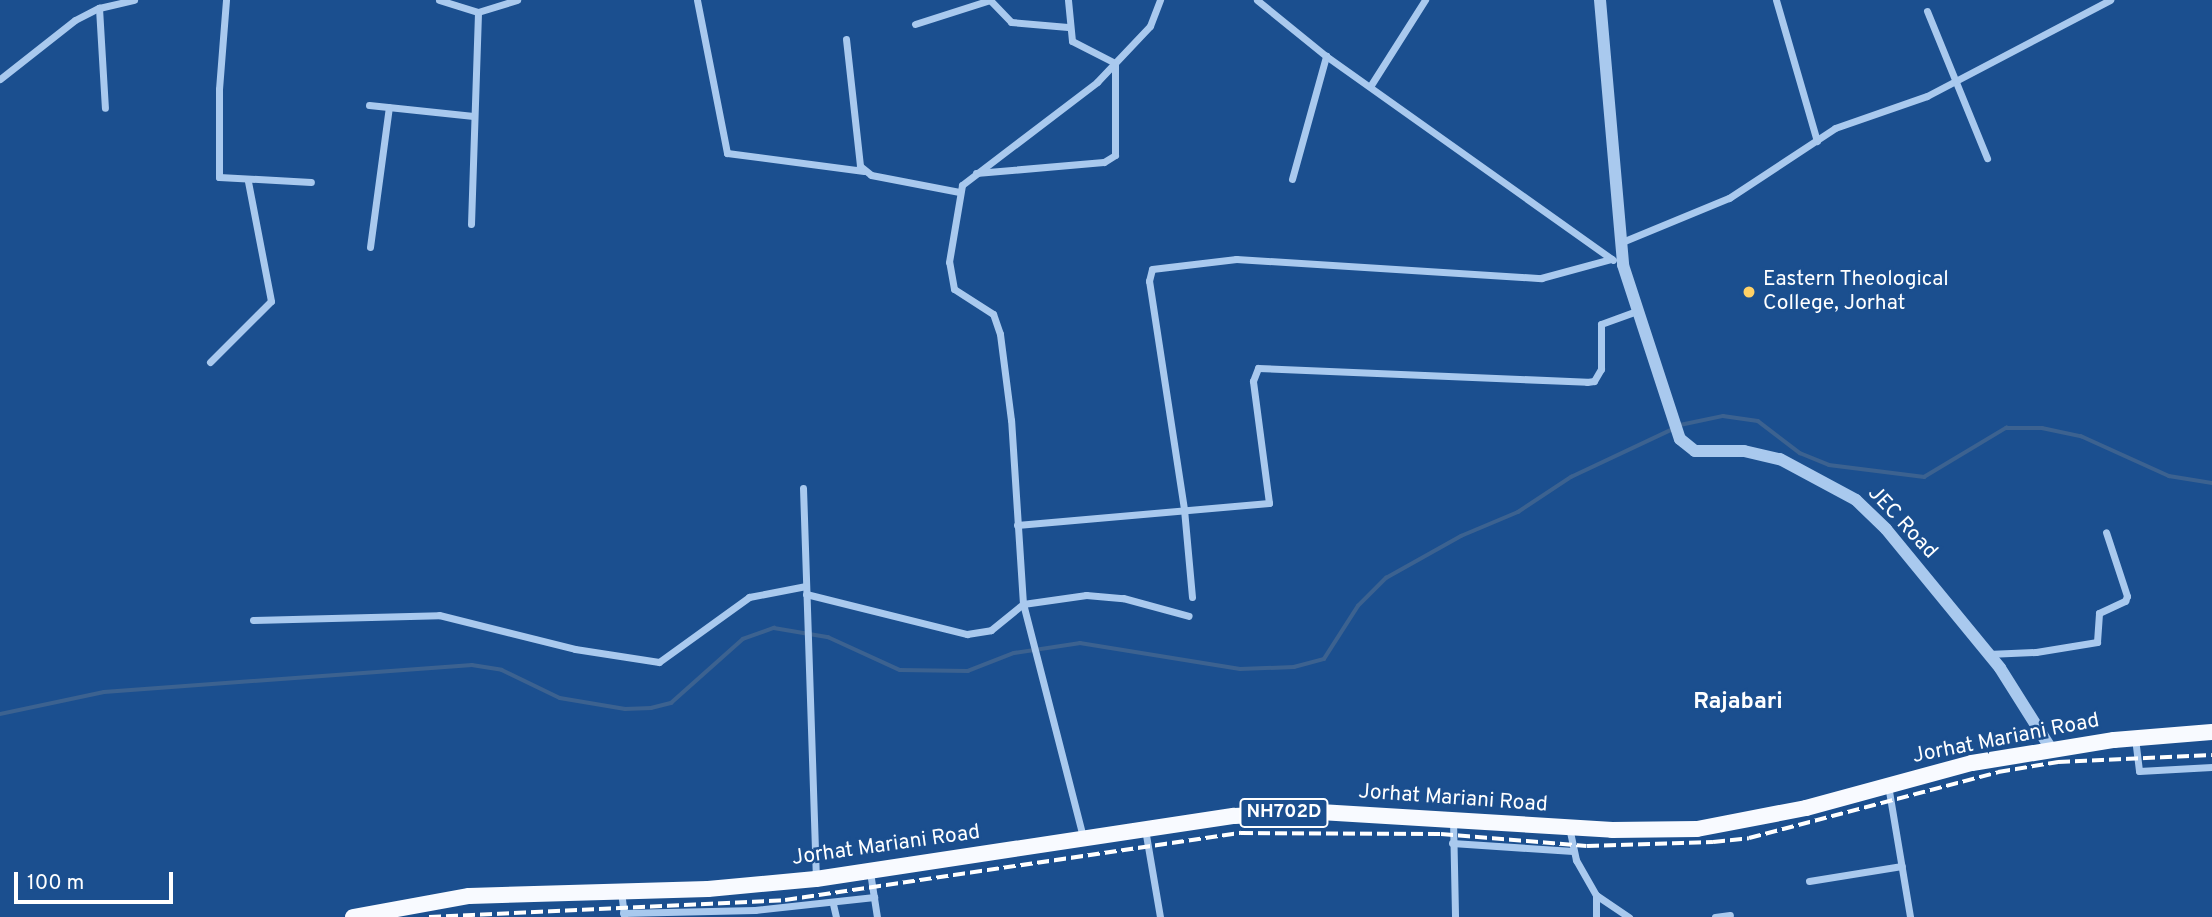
<!DOCTYPE html>
<html>
<head>
<meta charset="utf-8">
<style>
	body { margin:0 }
	#map { position:relative; width:2212px; height:917px; overflow:hidden; background:#1b4f8f; font-family:Overpass,sans-serif }
	div>[style] { position:absolute }
	[style*='--x'] { left:calc(var(--x)*1px); top:calc(var(--y)*1px); width:calc(var(--w)*1px); rotate:calc(var(--a)*1deg) }
	.stream>* { height:3.5px; margin:-1.75px; padding:0 1.75px; transform-origin:1.75px; border-radius:1.75px; background:#3c6290 }
	.minor>* { height:7px; margin:-3.5px; padding:0 3.5px; transform-origin:3.5px; border-radius:3.5px; background:#a9c9ee }
	.tertiary>* { height:12px; margin:-6px; padding:0 6px; transform-origin:6px; border-radius:6px; background:#a9c9ee }
	.trunk>* { height:16px; margin:-8px; padding:0 8px; transform-origin:8px; border-radius:8px; background:#f8faff }
	.rail>* { height:3.5px; margin-top:-1.75px; transform-origin:0; background:repeating-linear-gradient(90deg,#fff 0 12px,transparent 0 17px) }
	.dots>* { width:19px; height:19px; translate:-50% -50%; box-sizing:border-box; border:4px solid #1b4f8f; border-radius:50% }
	span { translate:-50% -50%; white-space:nowrap; text-align:center; line-height:1.15; -webkit-text-stroke:5px #1b4f8f; paint-order:stroke }
	.shield-label span { padding:2px 5px; background:#1b4f8f; border:2px solid; border-radius:5px; -webkit-text-stroke-width:0 }
	.shield-label { font-size:19px; color:#fff; font-weight:700 }
	.poi-label { font-size:21px; color:#fff }
	.left { translate:0 -50%; text-align:left }
	.street-label { font-size:21px; color:#fff }
	.neighbourhood-label { font-size:23px; color:#fff; font-weight:700 }
	.scale { position:absolute; left:14px; top:872px; width:159px; height:32px; box-sizing:border-box; border:4px solid #fff; border-top:0; padding-left:9px; font-size:21px; line-height:24px; white-space:nowrap; color:#fff; -webkit-text-stroke:5px #1b4f8f; paint-order:stroke }
</style>
</head>
<body>
<div id="map">
	<div class="stream">
		<div style="--x:1680;--y:425;--w:44;--a:-11.8"></div>
		<div style="--x:1723;--y:416;--w:35;--a:8"></div>
		<div style="--x:1758;--y:421;--w:53;--a:37.3"></div>
		<div style="--x:1800;--y:453;--w:31;--a:22"></div>
		<div style="--x:1829;--y:465;--w:96;--a:7.2"></div>
		<div style="--x:1924;--y:477;--w:96;--a:-30.9"></div>
		<div style="--x:2006;--y:428;--w:36;--a:0"></div>
		<div style="--x:2042;--y:428;--w:40;--a:12"></div>
		<div style="--x:2081;--y:436;--w:97;--a:24.4"></div>
		<div style="--x:2169;--y:476;--w:44;--a:9.2"></div>
		<div style="--x:0;--y:714;--w:106;--a:-11.9"></div>
		<div style="--x:104;--y:692;--w:369;--a:-4.2"></div>
		<div style="--x:472;--y:665;--w:30;--a:9"></div>
		<div style="--x:502;--y:670;--w:64;--a:25.8"></div>
		<div style="--x:560;--y:698;--w:66;--a:9.6"></div>
		<div style="--x:625;--y:709;--w:26;--a:-2"></div>
		<div style="--x:651;--y:708;--w:21;--a:-14"></div>
		<div style="--x:671;--y:703;--w:96;--a:-41.6"></div>
		<div style="--x:743;--y:639;--w:33;--a:-20"></div>
		<div style="--x:774;--y:628;--w:55;--a:9.5"></div>
		<div style="--x:828;--y:637;--w:79;--a:24.6"></div>
		<div style="--x:900;--y:670;--w:68;--a:0.8"></div>
		<div style="--x:968;--y:671;--w:49;--a:-21.4"></div>
		<div style="--x:1014;--y:653;--w:67;--a:-8.6"></div>
		<div style="--x:1080;--y:643;--w:162;--a:9.2"></div>
		<div style="--x:1240;--y:669;--w:54;--a:-2.1"></div>
		<div style="--x:1294;--y:667;--w:31;--a:-15"></div>
		<div style="--x:1324;--y:659;--w:63;--a:-57.3"></div>
		<div style="--x:1358;--y:606;--w:40;--a:-45"></div>
		<div style="--x:1386;--y:578;--w:86;--a:-29.2"></div>
		<div style="--x:1461;--y:536;--w:62;--a:-22.8"></div>
		<div style="--x:1518;--y:512;--w:64;--a:-33.4"></div>
		<div style="--x:1571;--y:477;--w:113;--a:-25.2"></div>
	</div>
	<div class="minor">
		<div style="--x:226;--y:0;--w:89;--a:94.5"></div>
		<div style="--x:219;--y:89;--w:88;--a:90"></div>
		<div style="--x:219;--y:177;--w:92;--a:3.1"></div>
		<div style="--x:439;--y:0;--w:41;--a:17.1"></div>
		<div style="--x:478;--y:12;--w:41;--a:-17.1"></div>
		<div style="--x:697;--y:0;--w:156;--a:78.9"></div>
		<div style="--x:727;--y:153;--w:138;--a:7.5"></div>
		<div style="--x:1257;--y:0;--w:89;--a:39.1"></div>
		<div style="--x:1326;--y:56;--w:352;--a:35.4"></div>
		<div style="--x:1776;--y:0;--w:147;--a:73.8"></div>
		<div style="--x:99;--y:8;--w:100;--a:86.6"></div>
		<div style="--x:1927;--y:11;--w:159;--a:67.8"></div>
		<div style="--x:915;--y:24;--w:79;--a:-17.7"></div>
		<div style="--x:990;--y:0;--w:30;--a:46"></div>
		<div style="--x:1011;--y:22;--w:57;--a:5"></div>
		<div style="--x:846;--y:39;--w:128;--a:83.7"></div>
		<div style="--x:860;--y:166;--w:14;--a:39"></div>
		<div style="--x:871;--y:175;--w:90;--a:10.9"></div>
		<div style="--x:0;--y:79;--w:95;--a:-38.2"></div>
		<div style="--x:75;--y:20;--w:27;--a:-27"></div>
		<div style="--x:99;--y:8;--w:36;--a:-13"></div>
		<div style="--x:1371;--y:85;--w:101;--a:-57.6"></div>
		<div style="--x:369;--y:105;--w:105;--a:6"></div>
		<div style="--x:976;--y:173;--w:128;--a:-4.9"></div>
		<div style="--x:1104;--y:162;--w:13;--a:-32"></div>
		<div style="--x:1115;--y:155;--w:92;--a:-90"></div>
		<div style="--x:1115;--y:63;--w:48;--a:-152.9"></div>
		<div style="--x:1072;--y:41;--w:41;--a:-95.6"></div>
		<div style="--x:1292;--y:179;--w:128;--a:-74.5"></div>
		<div style="--x:471;--y:224;--w:212;--a:-88.1"></div>
		<div style="--x:1622;--y:242;--w:116;--a:-22.4"></div>
		<div style="--x:1729;--y:198;--w:127;--a:-33.4"></div>
		<div style="--x:1835;--y:128;--w:97;--a:-19.2"></div>
		<div style="--x:1927;--y:96;--w:207;--a:-27.7"></div>
		<div style="--x:370;--y:247;--w:141;--a:-82.3"></div>
		<div style="--x:210;--y:362;--w:86;--a:-45"></div>
		<div style="--x:271;--y:301;--w:122;--a:-100.9"></div>
		<div style="--x:803;--y:488;--w:391;--a:88.1"></div>
		<div style="--x:1017;--y:525;--w:253;--a:-5"></div>
		<div style="--x:1269;--y:503;--w:123;--a:-97.5"></div>
		<div style="--x:1253;--y:381;--w:14;--a:-69"></div>
		<div style="--x:1258;--y:368;--w:329;--a:2.4"></div>
		<div style="--x:1587;--y:382;--w:7;--a:-8"></div>
		<div style="--x:1594;--y:381;--w:14;--a:-60"></div>
		<div style="--x:1601;--y:369;--w:45;--a:-90"></div>
		<div style="--x:1601;--y:324;--w:37;--a:-20"></div>
		<div style="--x:806;--y:594;--w:166;--a:14"></div>
		<div style="--x:967;--y:634;--w:24;--a:-9"></div>
		<div style="--x:991;--y:630;--w:41;--a:-39.1"></div>
		<div style="--x:1023;--y:604;--w:64;--a:-8.1"></div>
		<div style="--x:1086;--y:595;--w:37;--a:5"></div>
		<div style="--x:1123;--y:598;--w:68;--a:15.3"></div>
		<div style="--x:1192;--y:597;--w:88;--a:-95.2"></div>
		<div style="--x:1184;--y:509;--w:231;--a:-98.7"></div>
		<div style="--x:1149;--y:281;--w:12;--a:-76"></div>
		<div style="--x:1152;--y:269;--w:85;--a:-6.8"></div>
		<div style="--x:1236;--y:259;--w:306;--a:3.6"></div>
		<div style="--x:1541;--y:278;--w:73;--a:-15.2"></div>
		<div style="--x:253;--y:620;--w:186;--a:-1.5"></div>
		<div style="--x:439;--y:615;--w:140;--a:14"></div>
		<div style="--x:575;--y:649;--w:85;--a:8.8"></div>
		<div style="--x:659;--y:662;--w:111;--a:-35.8"></div>
		<div style="--x:749;--y:597;--w:58;--a:-10.9"></div>
		<div style="--x:1988;--y:654;--w:48;--a:-2.4"></div>
		<div style="--x:2036;--y:652;--w:62;--a:-9.3"></div>
		<div style="--x:2097;--y:642;--w:29;--a:-86"></div>
		<div style="--x:2099;--y:613;--w:29;--a:-25"></div>
		<div style="--x:2125;--y:601;--w:5;--a:-68"></div>
		<div style="--x:2127;--y:596;--w:67;--a:-108.2"></div>
		<div style="--x:2135;--y:738;--w:33;--a:83"></div>
		<div style="--x:2139;--y:771;--w:73;--a:-3.1"></div>
		<div style="--x:1888;--y:785;--w:134;--a:80.5"></div>
		<div style="--x:1453;--y:819;--w:98;--a:88.8"></div>
		<div style="--x:1569;--y:827;--w:34;--a:78"></div>
		<div style="--x:1576;--y:860;--w:40;--a:60.3"></div>
		<div style="--x:1596;--y:895;--w:40;--a:34"></div>
		<div style="--x:1145;--y:829;--w:89;--a:80.3"></div>
		<div style="--x:1083;--y:837;--w:241;--a:-104.4"></div>
		<div style="--x:1023;--y:604;--w:184;--a:-93.7"></div>
		<div style="--x:1011;--y:420;--w:87;--a:-97.3"></div>
		<div style="--x:1000;--y:334;--w:21;--a:-109"></div>
		<div style="--x:993;--y:314;--w:46;--a:-147.3"></div>
		<div style="--x:954;--y:289;--w:27;--a:-100"></div>
		<div style="--x:949;--y:262;--w:78;--a:-80.4"></div>
		<div style="--x:962;--y:185;--w:170;--a:-37.3"></div>
		<div style="--x:1097;--y:82;--w:77;--a:-46.6"></div>
		<div style="--x:1150;--y:26;--w:28;--a:-69"></div>
		<div style="--x:1452;--y:843;--w:121;--a:3.8"></div>
		<div style="--x:870;--y:872;--w:46;--a:81.2"></div>
		<div style="--x:1809;--y:881;--w:94;--a:-9.2"></div>
		<div style="--x:621;--y:891;--w:25;--a:83"></div>
		<div style="--x:833;--y:904;--w:13;--a:77"></div>
		<div style="--x:623;--y:913;--w:132;--a:-1.3"></div>
		<div style="--x:755;--y:910;--w:120;--a:-6.2"></div>
		<div style="--x:1596;--y:917;--w:22;--a:-90"></div>
		<div style="--x:1715;--y:917;--w:15;--a:-8"></div>
	</div>
	<div class="tertiary">
		<div style="--x:1600;--y:0;--w:266;--a:85"></div>
		<div style="--x:1623;--y:265;--w:183;--a:71.9"></div>
		<div style="--x:1680;--y:439;--w:19;--a:39"></div>
		<div style="--x:1695;--y:451;--w:49;--a:0"></div>
		<div style="--x:1744;--y:451;--w:37;--a:13"></div>
		<div style="--x:1780;--y:459;--w:86;--a:28.3"></div>
		<div style="--x:1856;--y:500;--w:42;--a:44"></div>
		<div style="--x:1886;--y:529;--w:180;--a:50.6"></div>
		<div style="--x:2000;--y:668;--w:96;--a:57.8"></div>
	</div>
	<div class="trunk">
		<div style="--x:353;--y:917;--w:118;--a:-10.3"></div>
		<div style="--x:469;--y:896;--w:239;--a:-1.7"></div>
		<div style="--x:708;--y:889;--w:108;--a:-5.3"></div>
		<div style="--x:816;--y:879;--w:423;--a:-8.6"></div>
		<div style="--x:1234;--y:816;--w:86;--a:-2.7"></div>
		<div style="--x:1320;--y:812;--w:293;--a:3.5"></div>
		<div style="--x:1612;--y:830;--w:85;--a:-0.7"></div>
		<div style="--x:1697;--y:829;--w:111;--a:-10.9"></div>
		<div style="--x:1806;--y:808;--w:172;--a:-15.2"></div>
		<div style="--x:1972;--y:763;--w:144;--a:-9.2"></div>
		<div style="--x:2114;--y:740;--w:98;--a:-4.7"></div>
	</div>
	<div class="rail">
		<div style="--x:429;--y:917;--w:356;--a:-2.7"></div>
		<div style="--x:785;--y:900;--w:461;--a:-8.4"></div>
		<div style="--x:1241;--y:833;--w:200;--a:0.3"></div>
		<div style="--x:1441;--y:834;--w:146;--a:4.7"></div>
		<div style="--x:1587;--y:846;--w:126;--a:-1.8"></div>
		<div style="--x:1713;--y:842;--w:36;--a:-6"></div>
		<div style="--x:1749;--y:838;--w:258;--a:-14.8"></div>
		<div style="--x:1998;--y:772;--w:61;--a:-9.5"></div>
		<div style="--x:2058;--y:762;--w:154;--a:-2.6"></div>
	</div>
	<div class="dots">
		<div style="left:1749px;top:292px;background:#ffd166"></div>
	</div>
	<div class="shield-label">
		<span style="left:1284px;top:813px">NH702D</span>
	</div>
	<div class="poi-label">
		<span class="left" style="left:1763px;top:292px">Eastern Theological<br>College, Jorhat</span>
	</div>
	<div class="street-label">
		<span style="left:1902px;top:523px;rotate:47deg">JEC Road</span>
		<span style="left:2006px;top:739px;rotate:-11deg">Jorhat Mariani Road</span>
		<span style="left:1453px;top:799px;rotate:4deg">Jorhat Mariani Road</span>
		<span style="left:886px;top:846px;rotate:-8deg">Jorhat Mariani Road</span>
	</div>
	<div class="neighbourhood-label">
		<span style="left:1738px;top:703px">Rajabari</span>
	</div>
	<div class="scale">100 m</div>
</div>
</body>
</html>
